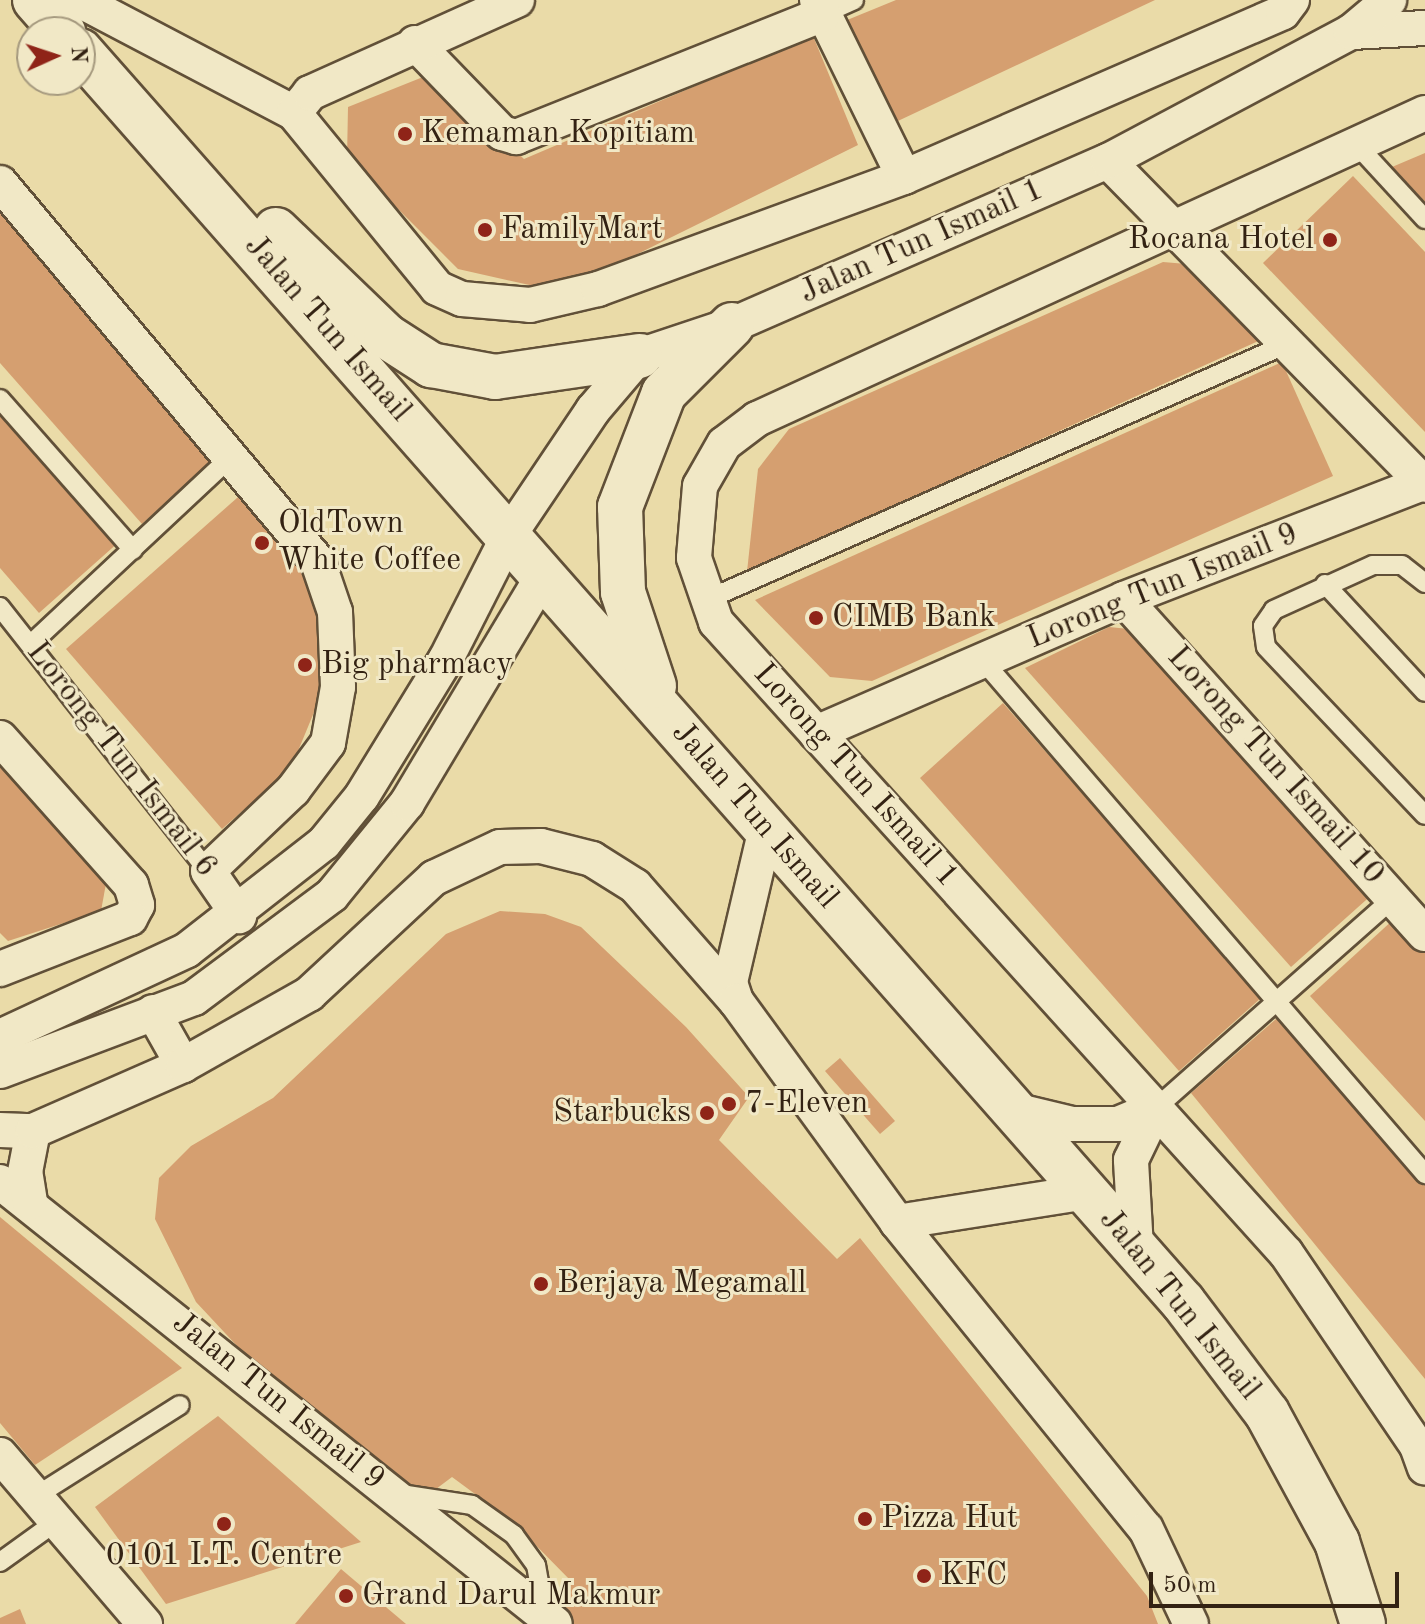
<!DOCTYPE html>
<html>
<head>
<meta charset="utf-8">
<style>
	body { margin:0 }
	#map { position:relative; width:1425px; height:1624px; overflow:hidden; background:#eadba8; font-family:"Old Standard TT",serif }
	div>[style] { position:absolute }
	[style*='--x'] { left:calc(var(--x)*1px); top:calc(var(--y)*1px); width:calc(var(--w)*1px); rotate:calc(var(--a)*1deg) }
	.building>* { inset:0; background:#d59f70 }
	.roads { filter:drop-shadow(2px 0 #615038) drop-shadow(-2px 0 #615038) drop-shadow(0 2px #615038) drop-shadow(0 -2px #615038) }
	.lane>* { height:18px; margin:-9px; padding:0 9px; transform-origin:9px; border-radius:9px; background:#f1e8c6 }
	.street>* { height:34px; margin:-17px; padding:0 17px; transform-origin:17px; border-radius:17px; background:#f1e8c6 }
	.secondary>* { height:44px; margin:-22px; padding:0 22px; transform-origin:22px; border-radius:22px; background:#f1e8c6 }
	.dots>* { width:22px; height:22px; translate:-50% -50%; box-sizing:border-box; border:4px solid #f1e8c6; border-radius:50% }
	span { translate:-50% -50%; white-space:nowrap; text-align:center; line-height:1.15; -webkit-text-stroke:6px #f1e8c6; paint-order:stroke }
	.poi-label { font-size:32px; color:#332213 }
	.left { translate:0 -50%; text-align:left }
	.right { translate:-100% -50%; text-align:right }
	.street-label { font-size:32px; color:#332213 }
	.north { position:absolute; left:16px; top:16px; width:80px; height:80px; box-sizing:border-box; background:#f1e8c6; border:2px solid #a5997e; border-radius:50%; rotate:87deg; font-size:22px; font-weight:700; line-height:32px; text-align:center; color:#332213 }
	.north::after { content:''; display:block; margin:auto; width:28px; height:36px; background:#8f2418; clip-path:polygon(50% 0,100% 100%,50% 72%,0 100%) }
	.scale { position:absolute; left:1149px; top:1572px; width:250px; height:36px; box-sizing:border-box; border:4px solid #332213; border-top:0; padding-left:10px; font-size:24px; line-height:28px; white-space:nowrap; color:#332213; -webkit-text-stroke:6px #f1e8c6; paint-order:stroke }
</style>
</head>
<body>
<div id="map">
	<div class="building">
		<div style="clip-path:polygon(896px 0,1155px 0,883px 128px,835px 25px)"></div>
		<div style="clip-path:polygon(813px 36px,858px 145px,601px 272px,534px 286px,458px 269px,347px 158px,348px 107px,433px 73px,524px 159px)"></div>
		<div style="clip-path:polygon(1425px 153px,1425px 202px,1392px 167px)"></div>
		<div style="clip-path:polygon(1353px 176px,1425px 252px,1425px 432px,1263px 263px)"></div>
		<div style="clip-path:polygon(0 199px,222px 451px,142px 524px,0 363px)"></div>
		<div style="clip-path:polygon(1163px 262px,1198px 265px,1265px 338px,747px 572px,758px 469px,789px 429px)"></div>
		<div style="clip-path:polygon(1282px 362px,1333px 476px,872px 681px,830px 677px,755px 600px)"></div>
		<div style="clip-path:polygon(0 406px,120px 541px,39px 613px,0 568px)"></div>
		<div style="clip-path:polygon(246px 490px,304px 556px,323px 618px,324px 688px,291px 768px,222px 829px,66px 649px)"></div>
		<div style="clip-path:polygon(1109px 627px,1139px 630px,1375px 892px,1291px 967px,1025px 668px)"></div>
		<div style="clip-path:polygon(1003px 703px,1261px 998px,1179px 1071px,920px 778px)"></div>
		<div style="clip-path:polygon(0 756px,107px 878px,101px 911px,8px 941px,0 933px)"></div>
		<div style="clip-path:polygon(500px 911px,545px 914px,581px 927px,686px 1027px,749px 1097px,719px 1140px,837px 1259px,860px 1238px,1147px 1596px,1158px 1624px,565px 1624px,550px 1609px,571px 1581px,513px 1522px,452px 1477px,424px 1498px,239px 1348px,196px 1302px,155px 1219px,159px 1178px,191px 1146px,273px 1098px,446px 934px)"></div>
		<div style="clip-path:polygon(1394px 919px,1425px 953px,1425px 1121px,1310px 996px)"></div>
		<div style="clip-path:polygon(1283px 1013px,1425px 1178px,1425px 1379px,1191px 1093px)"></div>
		<div style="clip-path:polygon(840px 1058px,895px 1121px,880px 1134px,825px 1071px)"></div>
		<div style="clip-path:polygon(0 1217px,182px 1368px,35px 1465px,0 1423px)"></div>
		<div style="clip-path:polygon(218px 1416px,361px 1542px,166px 1604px,95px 1507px)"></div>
		<div style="clip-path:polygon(341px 1569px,406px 1624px,295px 1624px)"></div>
		<div style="clip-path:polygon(20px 1609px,26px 1624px,0 1624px,0 1618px)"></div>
	</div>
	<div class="roads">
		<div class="lane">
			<div style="--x:823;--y:14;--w:34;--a:-24"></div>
			<div style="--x:1356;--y:144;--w:102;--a:47.4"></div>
			<div style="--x:0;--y:399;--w:201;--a:48.6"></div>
			<div style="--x:1425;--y:583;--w:29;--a:-142"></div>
			<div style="--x:1402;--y:565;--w:29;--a:180"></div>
			<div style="--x:1373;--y:565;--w:109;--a:155.6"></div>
			<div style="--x:1274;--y:610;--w:19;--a:125"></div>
			<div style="--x:1263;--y:626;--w:21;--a:82"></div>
			<div style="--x:1266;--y:647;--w:231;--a:46.6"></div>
			<div style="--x:1325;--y:584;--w:147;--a:47.2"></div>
			<div style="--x:704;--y:601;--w:639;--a:-23.8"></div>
			<div style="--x:0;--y:607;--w:336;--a:51.8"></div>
			<div style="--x:32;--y:643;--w:275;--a:-43.1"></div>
			<div style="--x:984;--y:662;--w:676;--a:49.26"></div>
			<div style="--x:1156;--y:1108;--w:317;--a:-41.5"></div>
			<div style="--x:407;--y:1495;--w:66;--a:8.7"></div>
			<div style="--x:472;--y:1505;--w:52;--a:35.5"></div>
			<div style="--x:514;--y:1535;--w:37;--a:54"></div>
			<div style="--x:536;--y:1565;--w:52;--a:80"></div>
			<div style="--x:36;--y:1496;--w:170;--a:-32.3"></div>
			<div style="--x:0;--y:1562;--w:70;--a:-35.7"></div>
		</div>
		<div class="street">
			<div style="--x:79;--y:0;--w:243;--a:27.7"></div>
			<div style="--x:294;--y:113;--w:226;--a:50.7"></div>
			<div style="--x:437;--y:288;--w:27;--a:24"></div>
			<div style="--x:462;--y:299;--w:68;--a:5"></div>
			<div style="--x:530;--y:305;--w:70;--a:-13.2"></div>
			<div style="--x:598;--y:289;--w:326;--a:-20.1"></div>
			<div style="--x:904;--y:177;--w:413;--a:-23.5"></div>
			<div style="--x:1283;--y:12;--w:15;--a:-53"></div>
			<div style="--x:817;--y:0;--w:197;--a:63.8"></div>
			<div style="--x:1351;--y:32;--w:74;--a:-3.1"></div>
			<div style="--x:415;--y:43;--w:125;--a:46"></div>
			<div style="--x:502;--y:133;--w:15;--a:16"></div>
			<div style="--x:516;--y:137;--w:331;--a:-21.8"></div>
			<div style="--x:294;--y:113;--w:26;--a:-51"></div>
			<div style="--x:310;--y:93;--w:227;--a:-24.2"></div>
			<div style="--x:1425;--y:113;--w:735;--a:155.39"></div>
			<div style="--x:757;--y:419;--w:41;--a:142.9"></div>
			<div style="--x:724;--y:444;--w:48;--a:119.7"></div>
			<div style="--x:700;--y:486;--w:72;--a:94.8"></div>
			<div style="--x:694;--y:558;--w:68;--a:71"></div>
			<div style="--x:716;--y:622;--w:850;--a:47.91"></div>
			<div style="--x:1286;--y:1253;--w:233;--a:55.8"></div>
			<div style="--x:1417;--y:1446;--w:23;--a:70"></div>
			<div style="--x:1108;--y:161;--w:453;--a:45.6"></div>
			<div style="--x:0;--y:183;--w:495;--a:50"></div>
			<div style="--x:318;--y:562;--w:53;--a:71.2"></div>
			<div style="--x:335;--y:612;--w:75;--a:87.7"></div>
			<div style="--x:338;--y:687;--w:57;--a:100.1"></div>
			<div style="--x:328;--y:743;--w:59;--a:126.7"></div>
			<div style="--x:293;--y:790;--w:117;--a:136.4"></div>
			<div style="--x:208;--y:871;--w:55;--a:55.4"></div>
			<div style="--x:1124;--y:599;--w:450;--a:48.1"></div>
			<div style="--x:816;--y:733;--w:336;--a:-23.5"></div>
			<div style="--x:1124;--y:599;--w:321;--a:-21.2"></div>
			<div style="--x:0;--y:738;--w:197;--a:48.3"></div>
			<div style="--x:131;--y:885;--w:21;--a:73"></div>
			<div style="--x:137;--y:905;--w:15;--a:118"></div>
			<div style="--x:130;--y:918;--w:140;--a:158.6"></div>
			<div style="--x:736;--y:1001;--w:20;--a:-108"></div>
			<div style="--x:730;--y:982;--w:157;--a:-76.8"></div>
			<div style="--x:153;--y:1012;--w:61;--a:60.5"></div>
			<div style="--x:0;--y:1037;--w:206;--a:-24.9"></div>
			<div style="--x:187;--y:950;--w:174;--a:-38"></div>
			<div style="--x:324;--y:843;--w:60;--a:-51"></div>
			<div style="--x:362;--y:796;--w:161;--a:-58.5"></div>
			<div style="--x:446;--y:659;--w:139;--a:-63.1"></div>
			<div style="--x:509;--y:535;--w:151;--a:-56.1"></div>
			<div style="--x:593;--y:410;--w:71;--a:-49.6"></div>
			<div style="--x:639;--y:356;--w:98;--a:-18.4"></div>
			<div style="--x:732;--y:325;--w:410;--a:-23.6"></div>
			<div style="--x:1108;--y:161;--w:275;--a:-28"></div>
			<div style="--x:1351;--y:32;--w:50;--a:-40.1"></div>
			<div style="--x:0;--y:1071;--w:207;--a:-20.6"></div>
			<div style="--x:194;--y:998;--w:172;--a:-36.7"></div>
			<div style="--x:332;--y:895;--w:119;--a:-50.8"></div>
			<div style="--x:407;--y:803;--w:267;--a:-59.1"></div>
			<div style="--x:1014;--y:1110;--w:60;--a:13.6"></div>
			<div style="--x:1072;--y:1124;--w:46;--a:0"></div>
			<div style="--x:1118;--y:1124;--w:41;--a:-22.8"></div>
			<div style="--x:0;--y:1130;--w:33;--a:2"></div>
			<div style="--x:0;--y:1182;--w:709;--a:38.53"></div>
			<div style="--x:30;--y:1202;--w:30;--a:-99"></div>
			<div style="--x:25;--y:1172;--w:42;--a:-79"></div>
			<div style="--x:33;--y:1131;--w:164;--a:-23.7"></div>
			<div style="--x:183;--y:1065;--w:145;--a:-29.4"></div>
			<div style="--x:309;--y:994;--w:171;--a:-42.9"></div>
			<div style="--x:434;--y:878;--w:73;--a:-25.2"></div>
			<div style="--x:500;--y:847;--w:41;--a:-1.4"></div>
			<div style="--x:541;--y:846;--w:53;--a:14.3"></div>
			<div style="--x:592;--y:859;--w:51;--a:32.1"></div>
			<div style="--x:635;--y:886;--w:153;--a:48.7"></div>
			<div style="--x:736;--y:1001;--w:273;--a:53.9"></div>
			<div style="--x:897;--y:1222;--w:395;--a:51"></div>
			<div style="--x:1146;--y:1529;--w:105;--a:64.7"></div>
			<div style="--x:897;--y:1222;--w:191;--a:-9"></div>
			<div style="--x:1136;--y:1248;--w:88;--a:-93.3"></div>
			<div style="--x:1131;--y:1160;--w:58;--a:-64.3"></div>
			<div style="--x:0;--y:1455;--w:223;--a:49.4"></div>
		</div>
		<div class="secondary">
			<div style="--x:35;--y:0;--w:43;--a:48.8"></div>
			<div style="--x:80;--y:51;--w:1668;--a:48.6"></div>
			<div style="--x:1183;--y:1302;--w:139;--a:52.9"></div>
			<div style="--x:1267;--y:1413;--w:147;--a:61.5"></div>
			<div style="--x:1337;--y:1542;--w:86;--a:72.4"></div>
			<div style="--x:276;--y:230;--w:153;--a:43.9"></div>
			<div style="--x:386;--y:336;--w:54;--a:32.8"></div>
			<div style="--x:431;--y:365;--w:65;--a:10.6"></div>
			<div style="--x:495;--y:377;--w:146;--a:-8.3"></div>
			<div style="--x:654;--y:686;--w:99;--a:-108.3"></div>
			<div style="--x:623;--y:592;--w:85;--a:-92"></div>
			<div style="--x:620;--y:507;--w:122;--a:-68.9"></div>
			<div style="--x:664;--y:393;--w:96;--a:-45"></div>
		</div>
	</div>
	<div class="dots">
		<div style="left:405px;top:134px;background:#8f2418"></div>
		<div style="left:485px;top:230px;background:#8f2418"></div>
		<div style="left:1330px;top:240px;background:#8f2418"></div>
		<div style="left:262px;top:543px;background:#8f2418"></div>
		<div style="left:816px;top:618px;background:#8f2418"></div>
		<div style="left:305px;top:665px;background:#8f2418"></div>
		<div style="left:729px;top:1104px;background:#8f2418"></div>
		<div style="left:707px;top:1113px;background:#8f2418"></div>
		<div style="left:541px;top:1284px;background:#8f2418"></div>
		<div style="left:865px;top:1519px;background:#8f2418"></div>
		<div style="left:224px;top:1524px;background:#8f2418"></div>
		<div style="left:924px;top:1576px;background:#8f2418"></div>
		<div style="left:346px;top:1596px;background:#8f2418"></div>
	</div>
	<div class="poi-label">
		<span class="left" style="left:421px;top:134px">Kemaman Kopitiam</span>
		<span class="left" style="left:501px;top:230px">FamilyMart</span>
		<span class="right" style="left:1314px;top:240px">Rocana Hotel</span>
		<span class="left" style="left:278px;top:543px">OldTown<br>White Coffee</span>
		<span class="left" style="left:832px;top:618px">CIMB Bank</span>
		<span class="left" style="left:321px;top:665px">Big pharmacy</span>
		<span class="left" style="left:745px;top:1104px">7-Eleven</span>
		<span class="right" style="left:691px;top:1113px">Starbucks</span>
		<span class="left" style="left:557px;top:1284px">Berjaya Megamall</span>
		<span class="left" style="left:881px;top:1519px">Pizza Hut</span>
		<span style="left:224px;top:1556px">0101 I.T. Centre</span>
		<span class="left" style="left:940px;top:1576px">KFC</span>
		<span class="left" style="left:362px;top:1596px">Grand Darul Makmur</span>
	</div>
	<div class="street-label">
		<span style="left:922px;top:242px;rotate:-24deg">Jalan Tun Ismail 1</span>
		<span style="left:327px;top:329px;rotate:49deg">Jalan Tun Ismail</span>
		<span style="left:1163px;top:587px;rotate:-22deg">Lorong Tun Ismail 9</span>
		<span style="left:121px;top:760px;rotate:52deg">Lorong Tun Ismail 6</span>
		<span style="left:1275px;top:766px;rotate:48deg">Lorong Tun Ismail 10</span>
		<span style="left:855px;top:776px;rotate:48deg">Lorong Tun Ismail 1</span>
		<span style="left:754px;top:816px;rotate:49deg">Jalan Tun Ismail</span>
		<span style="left:1179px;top:1305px;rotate:51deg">Jalan Tun Ismail</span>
		<span style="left:278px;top:1402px;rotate:39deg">Jalan Tun Ismail 9</span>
	</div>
	<div class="north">N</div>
	<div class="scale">50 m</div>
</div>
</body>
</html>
